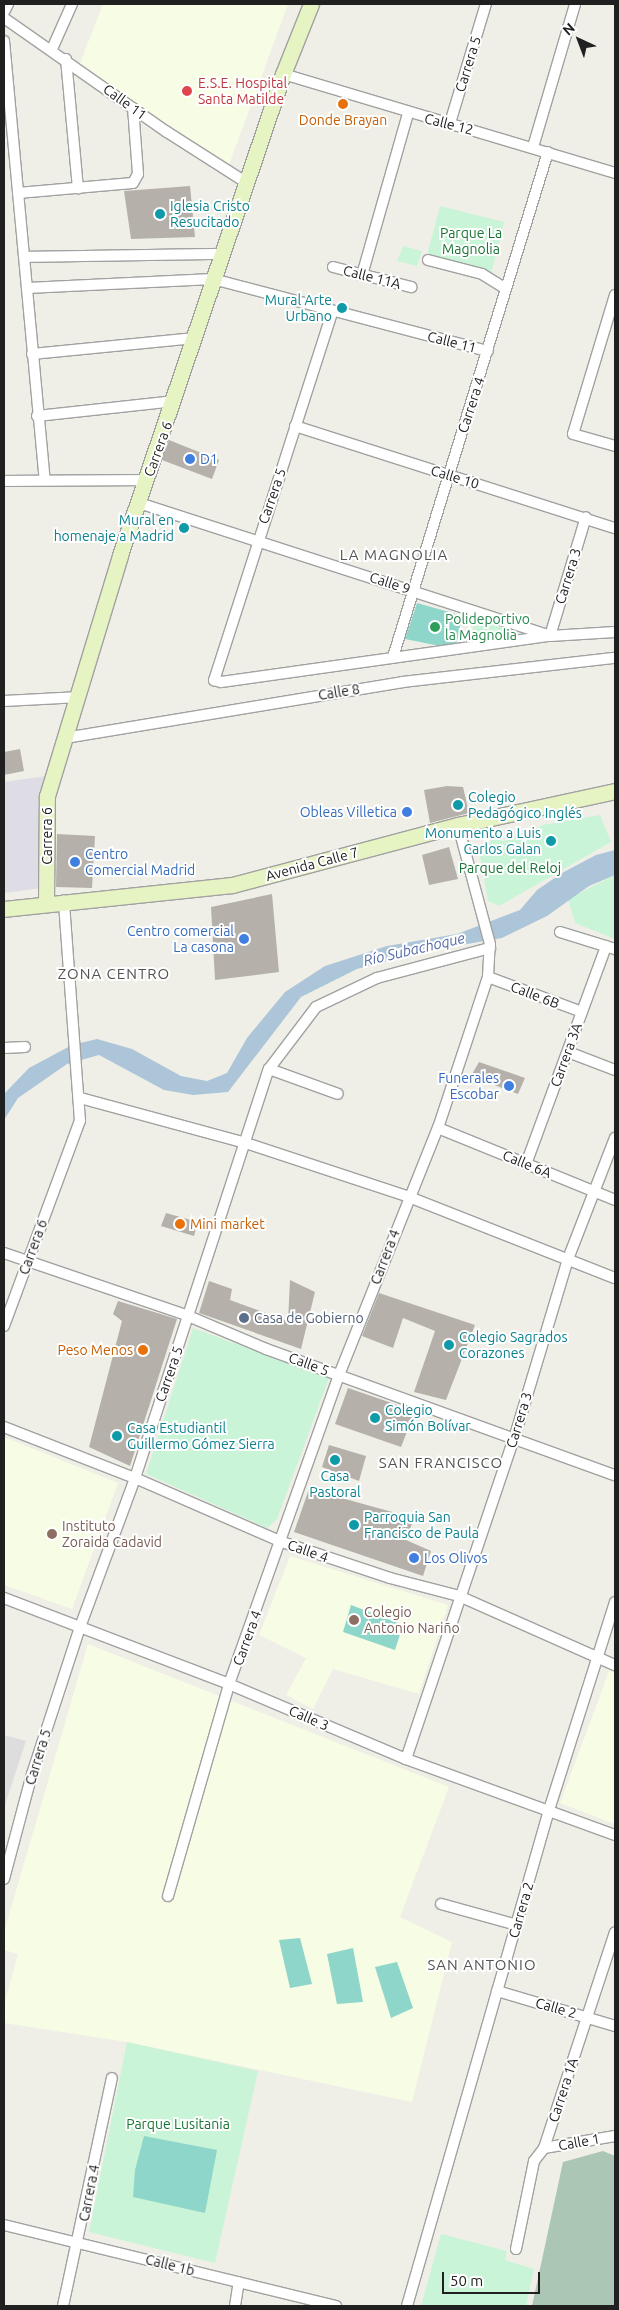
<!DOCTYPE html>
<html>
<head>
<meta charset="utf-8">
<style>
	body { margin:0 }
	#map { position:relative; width:619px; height:2310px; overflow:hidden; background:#efefe7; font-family:Ubuntu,sans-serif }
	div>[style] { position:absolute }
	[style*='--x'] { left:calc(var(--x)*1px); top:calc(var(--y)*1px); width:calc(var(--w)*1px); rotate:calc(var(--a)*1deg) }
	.residential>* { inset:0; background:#dedddd }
	.education>* { inset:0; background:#f7fce4 }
	.cemetery>* { inset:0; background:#abc6b5 }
	.park>* { inset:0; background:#caf4d7 }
	.pitch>* { inset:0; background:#8ed6ca }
	.plaza>* { inset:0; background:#dedce5 }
	.water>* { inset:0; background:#adc5d8 }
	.building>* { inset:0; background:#b5b1aa }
	.roads { filter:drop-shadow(1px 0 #a1a1a1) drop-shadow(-1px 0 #a1a1a1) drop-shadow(0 1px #a1a1a1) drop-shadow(0 -1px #a1a1a1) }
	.street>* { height:10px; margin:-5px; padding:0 5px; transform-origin:5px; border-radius:5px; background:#fff }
	.secondary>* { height:15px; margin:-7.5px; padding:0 7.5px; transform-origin:7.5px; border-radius:7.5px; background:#e6f3c2 }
	.dots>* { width:14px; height:14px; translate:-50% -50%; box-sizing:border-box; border:2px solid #fff; border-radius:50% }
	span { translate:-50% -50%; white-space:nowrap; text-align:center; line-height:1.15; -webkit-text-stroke:4px #fff; paint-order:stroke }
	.street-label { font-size:14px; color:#202020 }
	.health-label { font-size:14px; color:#be3a42 }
	.left { translate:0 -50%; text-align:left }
	.food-label { font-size:14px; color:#c56008 }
	.right { translate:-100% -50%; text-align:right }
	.culture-label { font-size:14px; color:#0d838f }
	.park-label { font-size:14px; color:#187434 }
	.shop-label { font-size:14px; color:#366cbe }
	.leisure-label { font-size:14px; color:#27864d }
	.service-label { font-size:14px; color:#4e5e75 }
	.education-label { font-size:14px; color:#785e54 }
	.neighbourhood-label { font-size:15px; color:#535353; letter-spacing:1px }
	.water-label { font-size:15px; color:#566ca6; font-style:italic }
	.frame { position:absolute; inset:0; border:5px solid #202020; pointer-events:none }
	.north { position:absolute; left:554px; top:15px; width:50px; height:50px; -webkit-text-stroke:4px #fff; paint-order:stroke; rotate:317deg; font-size:14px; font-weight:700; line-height:20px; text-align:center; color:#202020 }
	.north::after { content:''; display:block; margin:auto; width:18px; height:22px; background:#202020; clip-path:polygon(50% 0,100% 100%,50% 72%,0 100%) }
	.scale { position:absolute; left:442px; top:2272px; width:98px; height:22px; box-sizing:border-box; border:2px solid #202020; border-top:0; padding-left:6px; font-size:15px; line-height:18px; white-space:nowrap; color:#202020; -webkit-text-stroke:4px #fff; paint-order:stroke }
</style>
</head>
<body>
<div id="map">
	<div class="residential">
		<div style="clip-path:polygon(4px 1735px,26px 1741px,4px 1808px)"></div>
	</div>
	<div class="education">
		<div style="clip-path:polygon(103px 4px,288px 4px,229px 165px,79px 66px)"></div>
		<div style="clip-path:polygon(4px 1437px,118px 1483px,72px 1609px,4px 1585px)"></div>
		<div style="clip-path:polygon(290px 1556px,448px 1605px,419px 1694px,333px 1669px,313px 1709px,286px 1695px,306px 1658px,259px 1635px)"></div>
		<div style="clip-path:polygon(88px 1644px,449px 1787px,400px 1917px,452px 1942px,412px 2102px,127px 2042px,4px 2023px,4px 2005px,18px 1954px,4px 1950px,4px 1932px)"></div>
		<div style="clip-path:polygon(610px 1669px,615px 1672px,615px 1824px,560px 1803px)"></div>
	</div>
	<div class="cemetery">
		<div style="clip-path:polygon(603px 2151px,615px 2156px,615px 2306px,532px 2306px,563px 2162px)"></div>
	</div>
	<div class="park">
		<div style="clip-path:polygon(440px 206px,504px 222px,491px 274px,427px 255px)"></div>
		<div style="clip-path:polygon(403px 246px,422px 251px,417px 266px,397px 261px)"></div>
		<div style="clip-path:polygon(475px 618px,521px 634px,470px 642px)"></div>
		<div style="clip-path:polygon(600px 815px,611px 842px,499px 906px,488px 901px,480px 857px,492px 839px,504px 841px,543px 825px)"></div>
		<div style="clip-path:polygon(615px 875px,615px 939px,575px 923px,568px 899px)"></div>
		<div style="clip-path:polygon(193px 1328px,329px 1378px,277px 1519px,267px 1528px,146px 1474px)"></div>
		<div style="clip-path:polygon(127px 2042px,258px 2071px,215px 2263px,89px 2232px)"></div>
		<div style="clip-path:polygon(441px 2234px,507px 2251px,505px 2260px,534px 2269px,526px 2306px,421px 2306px)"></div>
	</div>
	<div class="pitch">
		<div style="clip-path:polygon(417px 603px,463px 616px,455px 649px,405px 639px)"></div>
		<div style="clip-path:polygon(351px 1605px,403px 1625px,395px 1650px,343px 1632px)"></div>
		<div style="clip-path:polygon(300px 1938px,312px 1984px,290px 1988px,279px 1940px)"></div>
		<div style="clip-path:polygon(353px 1948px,363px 2002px,337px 2004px,327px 1954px)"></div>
		<div style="clip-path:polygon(397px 1962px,413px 2008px,391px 2018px,375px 1967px)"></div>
		<div style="clip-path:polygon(144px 2136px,217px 2150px,205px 2213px,133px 2197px,135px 2170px)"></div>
	</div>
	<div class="plaza">
		<div style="clip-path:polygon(46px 776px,41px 888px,4px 893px,4px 782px)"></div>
	</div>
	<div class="water">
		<div style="clip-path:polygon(615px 850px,615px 875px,589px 886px,547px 916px,502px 938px,427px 951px,357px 969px,301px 997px,228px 1092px,193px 1095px,164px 1090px,99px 1055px,67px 1064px,18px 1098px,4px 1120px,4px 1094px,29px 1068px,72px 1045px,97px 1039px,132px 1049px,181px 1076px,207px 1081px,227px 1073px,247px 1038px,285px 992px,325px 966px,387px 946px,457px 934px,520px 910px,537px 890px,562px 873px,596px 855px)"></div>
	</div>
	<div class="building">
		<div style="clip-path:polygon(190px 186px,195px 237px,131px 239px,124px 191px)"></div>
		<div style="clip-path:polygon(169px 440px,219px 460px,212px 479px,162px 460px)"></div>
		<div style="clip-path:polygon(20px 749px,24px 771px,4px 775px,4px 752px)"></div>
		<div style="clip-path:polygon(447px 786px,463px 787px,469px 813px,430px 823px,424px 790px)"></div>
		<div style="clip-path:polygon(57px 834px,95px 836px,92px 888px,56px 887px)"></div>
		<div style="clip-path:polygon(449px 847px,458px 879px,429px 885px,422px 855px)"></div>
		<div style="clip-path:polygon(272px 894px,279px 972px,215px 980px,211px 907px)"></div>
		<div style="clip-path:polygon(479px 1062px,525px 1078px,518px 1094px,471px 1076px)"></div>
		<div style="clip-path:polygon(166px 1213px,198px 1222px,194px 1236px,161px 1226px)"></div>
		<div style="clip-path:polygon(290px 1280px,315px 1292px,301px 1349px,199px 1313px,209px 1281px,232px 1289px,230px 1300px,288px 1321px)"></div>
		<div style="clip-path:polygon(379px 1293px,475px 1325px,446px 1400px,414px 1392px,435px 1331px,403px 1318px,393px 1348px,362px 1336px)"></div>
		<div style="clip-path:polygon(118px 1301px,177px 1319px,130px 1466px,89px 1447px,122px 1321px,113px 1314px)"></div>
		<div style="clip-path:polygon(348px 1388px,415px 1411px,401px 1447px,335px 1424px)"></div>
		<div style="clip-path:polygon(329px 1445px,366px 1456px,359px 1481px,322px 1467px)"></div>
		<div style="clip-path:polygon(309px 1489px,414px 1518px,406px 1540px,431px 1551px,423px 1576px,294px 1532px)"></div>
	</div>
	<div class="roads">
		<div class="street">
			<div style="--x:4;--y:12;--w:9;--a:-63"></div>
			<div style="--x:4;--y:18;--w:199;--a:35"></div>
			<div style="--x:167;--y:132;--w:95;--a:32.5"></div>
			<div style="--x:4;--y:41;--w:440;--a:84.7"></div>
			<div style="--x:52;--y:49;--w:49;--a:-66"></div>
			<div style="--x:66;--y:59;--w:130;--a:84.7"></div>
			<div style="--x:283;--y:74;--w:346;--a:16.6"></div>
			<div style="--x:450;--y:123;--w:124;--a:-73.2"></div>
			<div style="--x:533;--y:147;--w:149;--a:-73.6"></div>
			<div style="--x:18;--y:193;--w:115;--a:-5"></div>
			<div style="--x:133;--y:183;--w:10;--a:-61"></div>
			<div style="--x:138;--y:174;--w:66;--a:-94.3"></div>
			<div style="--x:25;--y:257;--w:197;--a:-0.9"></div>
			<div style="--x:428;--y:260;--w:56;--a:14.5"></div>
			<div style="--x:482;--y:274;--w:28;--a:32"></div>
			<div style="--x:333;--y:267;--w:81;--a:14.4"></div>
			<div style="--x:362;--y:275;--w:167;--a:-74.1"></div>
			<div style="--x:27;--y:288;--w:186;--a:-2.8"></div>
			<div style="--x:213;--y:279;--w:284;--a:14.7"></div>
			<div style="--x:615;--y:295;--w:145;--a:106.8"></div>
			<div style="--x:573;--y:434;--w:44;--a:15.9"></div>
			<div style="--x:332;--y:313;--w:386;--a:107.8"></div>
			<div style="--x:214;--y:680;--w:7;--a:16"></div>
			<div style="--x:221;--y:682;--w:332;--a:-8"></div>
			<div style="--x:32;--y:354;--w:164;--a:-5.6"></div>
			<div style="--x:37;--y:416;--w:139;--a:-6.2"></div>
			<div style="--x:295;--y:426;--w:336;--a:17.7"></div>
			<div style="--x:4;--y:481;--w:143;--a:-0.4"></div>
			<div style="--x:139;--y:503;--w:432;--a:17.9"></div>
			<div style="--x:550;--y:636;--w:65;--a:-3.5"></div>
			<div style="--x:550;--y:636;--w:124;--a:-73.2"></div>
			<div style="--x:393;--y:657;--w:528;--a:-72.94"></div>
			<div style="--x:4;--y:701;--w:76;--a:-3"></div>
			<div style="--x:65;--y:738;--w:343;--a:-9.4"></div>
			<div style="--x:403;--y:682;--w:213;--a:-6.5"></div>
			<div style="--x:560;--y:932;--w:58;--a:17.2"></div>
			<div style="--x:488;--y:977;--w:100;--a:20.4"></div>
			<div style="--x:4;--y:1048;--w:21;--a:-3"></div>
			<div style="--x:568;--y:1052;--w:50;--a:21"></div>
			<div style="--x:269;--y:1069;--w:73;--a:19.9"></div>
			<div style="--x:80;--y:1098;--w:172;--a:15.2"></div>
			<div style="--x:246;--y:1143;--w:172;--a:18.3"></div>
			<div style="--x:409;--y:1197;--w:221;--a:21.5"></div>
			<div style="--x:438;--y:1128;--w:191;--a:22.1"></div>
			<div style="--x:526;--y:1164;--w:232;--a:-69.8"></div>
			<div style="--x:4;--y:1253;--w:192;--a:18.8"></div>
			<div style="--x:186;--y:1315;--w:87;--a:23"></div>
			<div style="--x:266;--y:1349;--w:371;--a:19.9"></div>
			<div style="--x:4;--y:1326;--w:219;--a:-69.7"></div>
			<div style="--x:80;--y:1121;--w:221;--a:-94.2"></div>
			<div style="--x:4;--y:1427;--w:141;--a:21.3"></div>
			<div style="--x:135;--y:1478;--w:160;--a:23.5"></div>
			<div style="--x:282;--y:1542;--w:114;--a:18.4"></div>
			<div style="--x:390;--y:1578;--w:71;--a:14.6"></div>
			<div style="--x:459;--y:1596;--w:171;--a:23.9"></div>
			<div style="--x:4;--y:1598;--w:241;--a:20.9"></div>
			<div style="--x:229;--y:1684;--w:192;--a:23"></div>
			<div style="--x:406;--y:1759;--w:222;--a:20"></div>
			<div style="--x:406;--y:1759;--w:338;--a:-71.4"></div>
			<div style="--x:514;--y:1439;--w:188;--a:-73.3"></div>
			<div style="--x:568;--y:1259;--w:130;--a:-68.8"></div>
			<div style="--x:4;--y:1879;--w:109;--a:-75.1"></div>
			<div style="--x:32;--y:1774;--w:155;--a:-71.9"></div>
			<div style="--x:80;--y:1627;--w:159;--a:-69.7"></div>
			<div style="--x:135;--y:1478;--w:430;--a:-71.9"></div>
			<div style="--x:269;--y:1069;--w:78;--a:-52.8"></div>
			<div style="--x:316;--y:1007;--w:68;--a:-25.4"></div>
			<div style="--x:377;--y:978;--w:117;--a:-14.9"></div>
			<div style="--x:168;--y:1896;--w:221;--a:-73.9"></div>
			<div style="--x:229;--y:1684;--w:328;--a:-70.4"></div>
			<div style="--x:339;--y:1375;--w:266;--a:-68.2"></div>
			<div style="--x:438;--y:1128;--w:159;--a:-71.7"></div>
			<div style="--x:488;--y:977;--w:33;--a:-87"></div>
			<div style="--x:490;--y:944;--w:123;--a:-105.1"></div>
			<div style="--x:441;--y:1904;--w:79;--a:15.4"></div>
			<div style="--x:497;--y:1991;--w:123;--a:16.5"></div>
			<div style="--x:544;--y:2148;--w:72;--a:-9.6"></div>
			<div style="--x:4;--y:2225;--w:342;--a:13.7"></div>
			<div style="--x:516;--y:2249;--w:90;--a:-78.4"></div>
			<div style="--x:534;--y:2161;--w:16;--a:-52"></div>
			<div style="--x:544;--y:2148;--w:227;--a:-71.8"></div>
			<div style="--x:63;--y:2306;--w:233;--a:-77.9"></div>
			<div style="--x:235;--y:2306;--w:24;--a:-81"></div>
			<div style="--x:407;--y:2306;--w:516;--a:-74.02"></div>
			<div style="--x:549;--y:1810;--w:218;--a:-72.4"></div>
		</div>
		<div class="secondary">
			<div style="--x:46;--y:902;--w:106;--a:-89.5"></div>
			<div style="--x:47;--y:796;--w:252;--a:-73.1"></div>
			<div style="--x:120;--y:555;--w:508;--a:-71.28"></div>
			<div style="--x:283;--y:74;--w:75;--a:-68.2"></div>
			<div style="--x:4;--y:909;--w:229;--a:-6"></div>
			<div style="--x:232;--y:885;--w:234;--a:-14.9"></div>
			<div style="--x:458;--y:825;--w:161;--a:-12.2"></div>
		</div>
	</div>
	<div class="dots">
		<div style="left:187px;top:91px;background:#e0444e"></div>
		<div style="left:343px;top:104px;background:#e8710a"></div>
		<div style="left:160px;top:214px;background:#0f9aa8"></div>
		<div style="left:342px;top:308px;background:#0f9aa8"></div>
		<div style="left:190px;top:459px;background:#3f7fe0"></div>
		<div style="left:184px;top:528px;background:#0f9aa8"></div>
		<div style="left:435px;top:627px;background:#2e9e5b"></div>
		<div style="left:458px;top:805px;background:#0f9aa8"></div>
		<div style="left:407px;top:812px;background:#3f7fe0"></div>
		<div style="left:551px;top:841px;background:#0f9aa8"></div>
		<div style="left:75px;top:862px;background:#3f7fe0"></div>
		<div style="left:244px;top:939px;background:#3f7fe0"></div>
		<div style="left:509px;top:1086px;background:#3f7fe0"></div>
		<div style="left:180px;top:1224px;background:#e8710a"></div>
		<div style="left:244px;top:1318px;background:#5c6f8a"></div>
		<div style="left:449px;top:1345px;background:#0f9aa8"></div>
		<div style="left:143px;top:1350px;background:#e8710a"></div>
		<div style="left:375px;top:1418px;background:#0f9aa8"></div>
		<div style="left:117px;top:1436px;background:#0f9aa8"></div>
		<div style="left:335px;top:1460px;background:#0f9aa8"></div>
		<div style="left:354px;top:1525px;background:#0f9aa8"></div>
		<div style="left:52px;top:1534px;background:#8d6e63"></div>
		<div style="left:414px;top:1558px;background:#3f7fe0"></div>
		<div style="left:354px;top:1620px;background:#8d6e63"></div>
	</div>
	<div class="street-label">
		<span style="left:468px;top:64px;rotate:-73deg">Carrera 5</span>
		<span style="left:125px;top:102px;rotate:36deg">Calle 11</span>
		<span style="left:449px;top:124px;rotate:14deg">Calle 12</span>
		<span style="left:372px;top:277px;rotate:14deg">Calle 11A</span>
		<span style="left:452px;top:342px;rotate:14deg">Calle 11</span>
		<span style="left:471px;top:405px;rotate:-72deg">Carrera 4</span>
		<span style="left:158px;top:449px;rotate:-70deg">Carrera 6</span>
		<span style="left:455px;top:477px;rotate:17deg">Calle 10</span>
		<span style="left:272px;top:496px;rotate:-71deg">Carrera 5</span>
		<span style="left:568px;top:576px;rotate:-73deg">Carrera 3</span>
		<span style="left:390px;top:583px;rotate:18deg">Calle 9</span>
		<span style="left:339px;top:692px;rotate:-9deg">Calle 8</span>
		<span style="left:47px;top:836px;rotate:-90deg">Carrera 6</span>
		<span style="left:312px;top:864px;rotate:-15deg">Avenida Calle 7</span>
		<span style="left:535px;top:995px;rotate:21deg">Calle 6B</span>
		<span style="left:566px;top:1055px;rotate:-70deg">Carrera 3A</span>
		<span style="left:527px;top:1164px;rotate:22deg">Calle 6A</span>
		<span style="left:33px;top:1247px;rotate:-70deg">Carrera 6</span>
		<span style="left:385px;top:1257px;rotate:-69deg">Carrera 4</span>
		<span style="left:309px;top:1364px;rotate:20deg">Calle 5</span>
		<span style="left:169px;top:1374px;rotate:-71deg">Carrera 5</span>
		<span style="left:519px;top:1420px;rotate:-73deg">Carrera 3</span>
		<span style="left:308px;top:1551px;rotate:19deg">Calle 4</span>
		<span style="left:247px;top:1638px;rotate:-70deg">Carrera 4</span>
		<span style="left:309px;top:1718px;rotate:23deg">Calle 3</span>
		<span style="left:38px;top:1757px;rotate:-73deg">Carrera 5</span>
		<span style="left:521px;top:1910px;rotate:-74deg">Carrera 2</span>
		<span style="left:556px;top:2008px;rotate:16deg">Calle 2</span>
		<span style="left:563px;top:2090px;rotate:-72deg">Carrera 1A</span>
		<span style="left:579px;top:2142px;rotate:-10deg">Calle 1</span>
		<span style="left:89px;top:2193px;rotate:-79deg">Carrera 4</span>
		<span style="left:170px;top:2265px;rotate:14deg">Calle 1b</span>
	</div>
	<div class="health-label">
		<span class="left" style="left:198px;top:91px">E.S.E. Hospital<br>Santa Matilde</span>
	</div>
	<div class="food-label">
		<span style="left:343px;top:120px">Donde Brayan</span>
		<span class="left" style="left:190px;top:1224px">Mini market</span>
		<span class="right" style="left:133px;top:1350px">Peso Menos</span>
	</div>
	<div class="culture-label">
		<span class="left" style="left:170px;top:214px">Iglesia Cristo<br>Resucitado</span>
		<span class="right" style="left:332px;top:308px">Mural Arte<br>Urbano</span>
		<span class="right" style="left:174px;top:528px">Mural en<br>homenaje a Madrid</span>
		<span class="left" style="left:468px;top:805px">Colegio<br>Pedagógico Inglés</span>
		<span class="right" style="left:541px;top:841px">Monumento a Luis<br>Carlos Galan</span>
		<span class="left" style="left:459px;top:1345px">Colegio Sagrados<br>Corazones</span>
		<span class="left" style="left:385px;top:1418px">Colegio<br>Simón Bolívar</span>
		<span class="left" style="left:127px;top:1436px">Casa Estudiantil<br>Guillermo Gómez Sierra</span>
		<span style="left:335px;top:1484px">Casa<br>Pastoral</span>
		<span class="left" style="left:364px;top:1525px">Parroquia San<br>Francisco de Paula</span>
	</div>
	<div class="park-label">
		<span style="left:471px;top:241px">Parque La<br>Magnolia</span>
		<span style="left:510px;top:868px">Parque del Reloj</span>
		<span style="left:178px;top:2124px">Parque Lusitania</span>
	</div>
	<div class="shop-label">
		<span class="left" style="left:200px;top:459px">D1</span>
		<span class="right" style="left:397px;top:812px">Obleas Villetica</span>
		<span class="left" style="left:85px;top:862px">Centro<br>Comercial Madrid</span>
		<span class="right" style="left:234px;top:939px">Centro comercial<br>La casona</span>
		<span class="right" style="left:499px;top:1086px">Funerales<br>Escobar</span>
		<span class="left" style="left:424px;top:1558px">Los Olivos</span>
	</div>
	<div class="leisure-label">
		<span class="left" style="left:445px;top:627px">Polideportivo<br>la Magnolia</span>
	</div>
	<div class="service-label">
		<span class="left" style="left:254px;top:1318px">Casa de Gobierno</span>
	</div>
	<div class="education-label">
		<span class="left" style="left:62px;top:1534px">Instituto<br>Zoraida Cadavid</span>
		<span class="left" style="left:364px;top:1620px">Colegio<br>Antonio Nariño</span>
	</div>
	<div class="neighbourhood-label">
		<span style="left:394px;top:555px">LA MAGNOLIA</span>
		<span style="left:114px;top:974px">ZONA CENTRO</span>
		<span style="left:441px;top:1463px">SAN FRANCISCO</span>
		<span style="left:482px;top:1965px">SAN ANTONIO</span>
	</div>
	<div class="water-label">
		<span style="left:414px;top:949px;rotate:-13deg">Río Subachoque</span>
	</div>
	<div class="frame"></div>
	<div class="north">N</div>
	<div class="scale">50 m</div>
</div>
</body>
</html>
